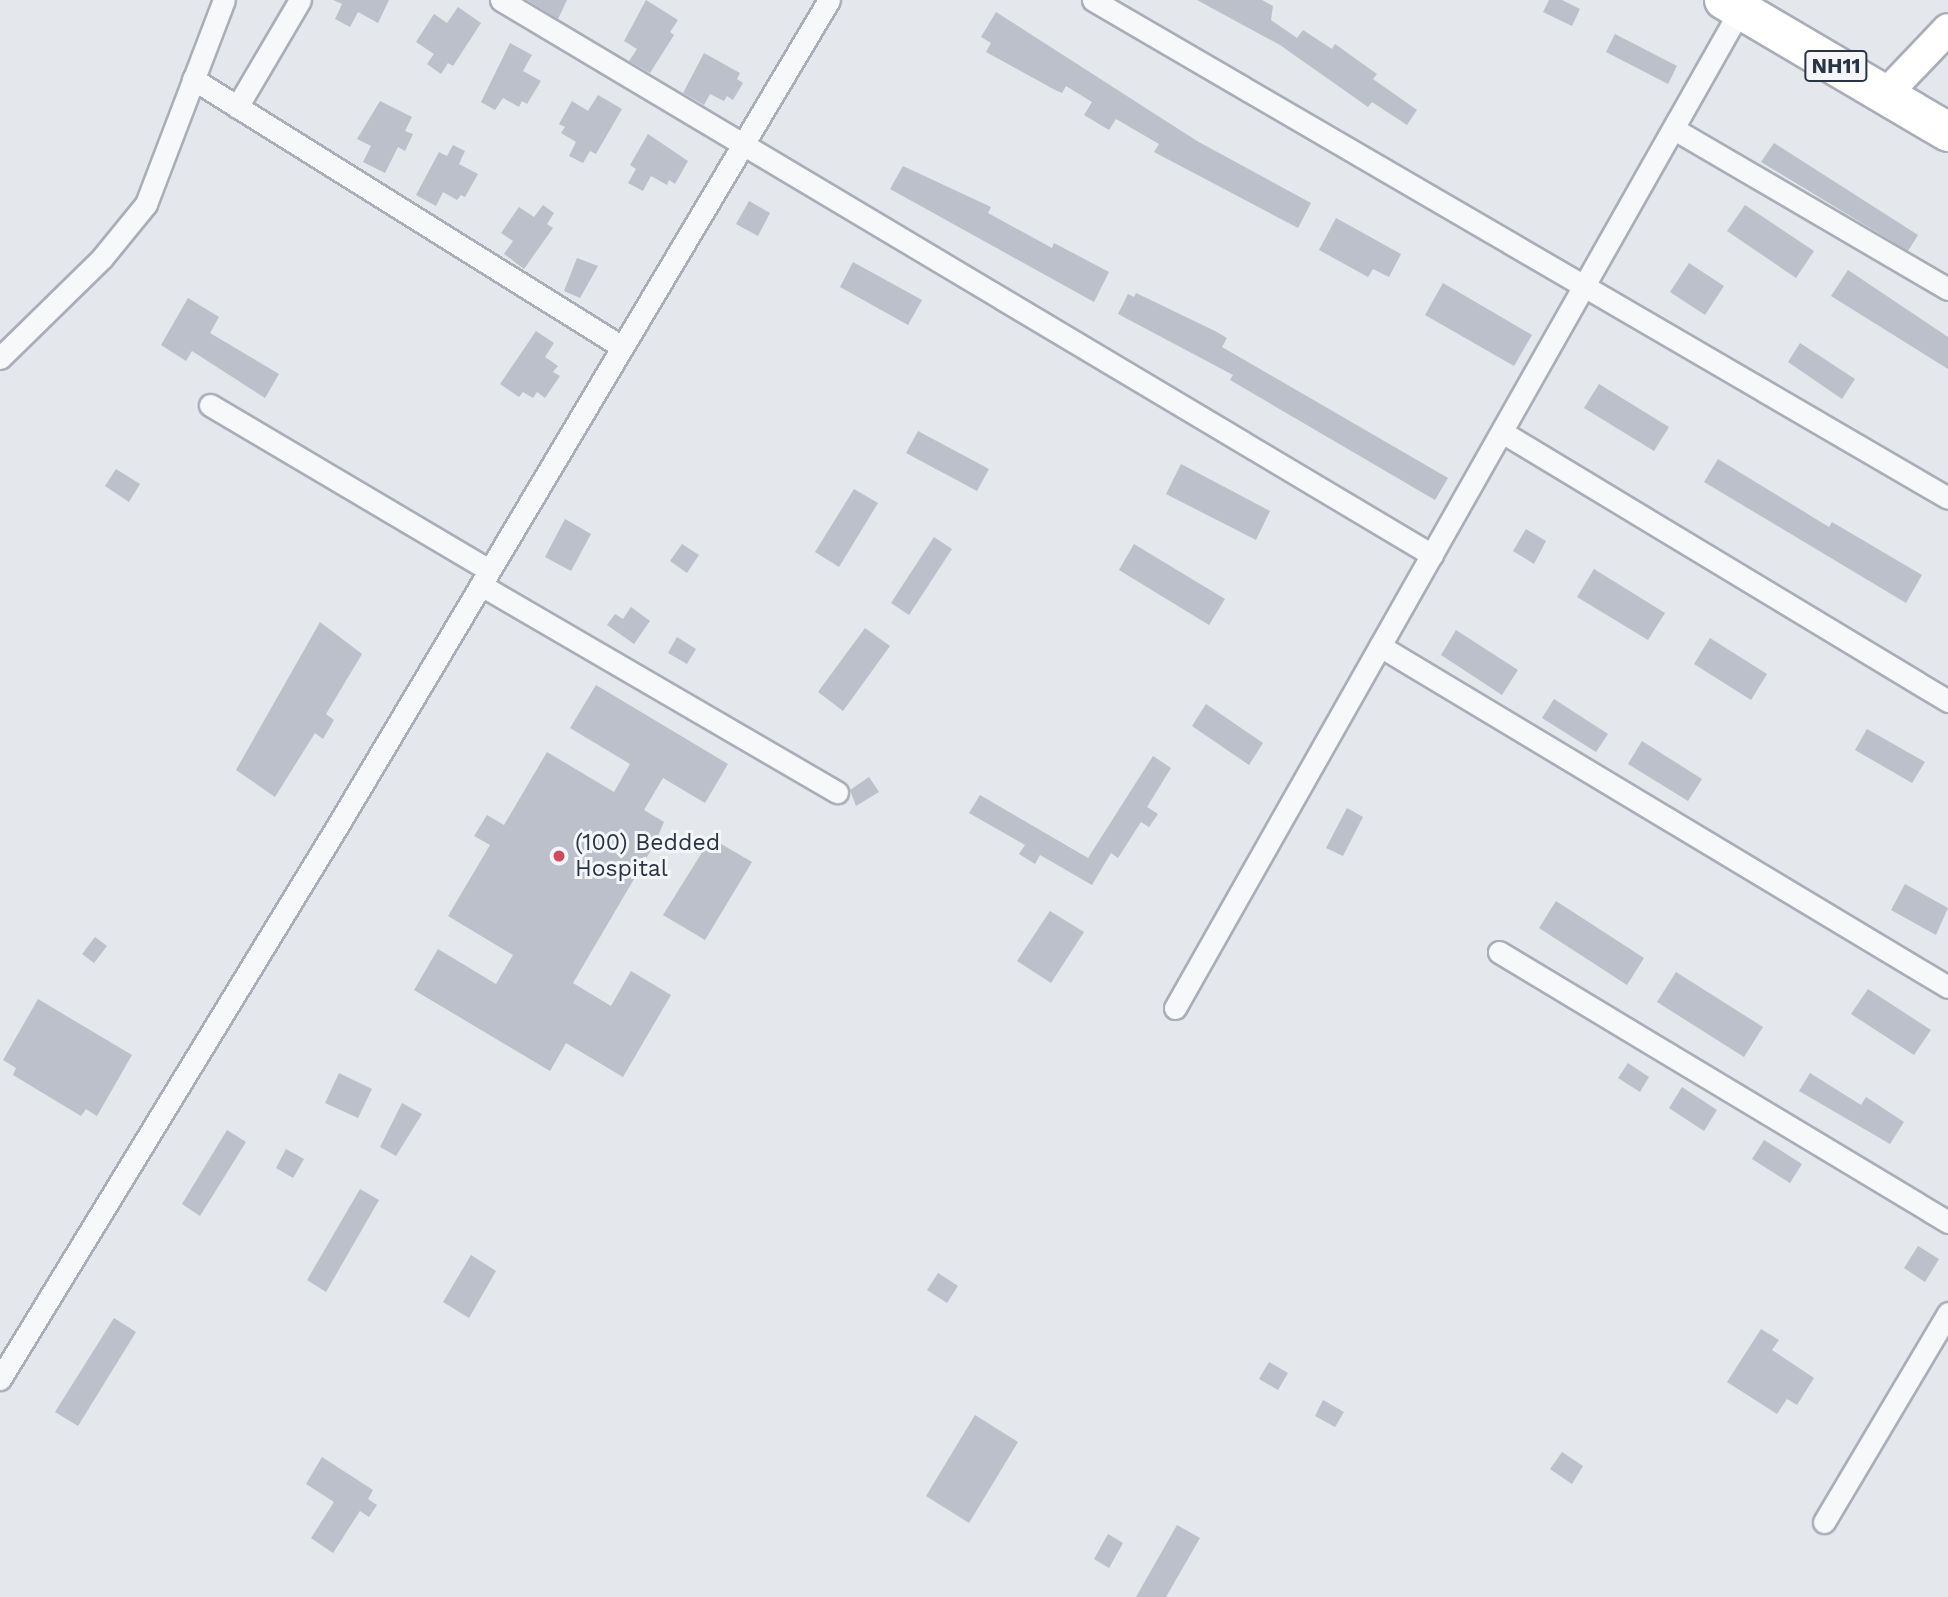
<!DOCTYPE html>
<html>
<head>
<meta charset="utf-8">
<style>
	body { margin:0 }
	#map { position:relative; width:1948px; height:1597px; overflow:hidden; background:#e4e7ec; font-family:"Work Sans",sans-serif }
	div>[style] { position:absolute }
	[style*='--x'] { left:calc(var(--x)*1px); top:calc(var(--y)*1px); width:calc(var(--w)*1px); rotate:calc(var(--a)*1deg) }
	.building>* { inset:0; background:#bbc0ca }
	.roads { filter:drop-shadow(2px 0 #a9aeb7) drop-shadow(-2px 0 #a9aeb7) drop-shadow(0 2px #a9aeb7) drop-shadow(0 -2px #a9aeb7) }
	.street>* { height:21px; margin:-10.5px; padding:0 10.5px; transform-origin:10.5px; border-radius:10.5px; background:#f7f8fa }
	.secondary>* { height:30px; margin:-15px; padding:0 15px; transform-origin:15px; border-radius:15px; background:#fff }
	.highway>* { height:38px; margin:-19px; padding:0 19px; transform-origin:19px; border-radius:19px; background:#fff }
	.dots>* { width:19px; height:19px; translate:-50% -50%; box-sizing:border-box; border:4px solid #f4f6f9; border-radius:50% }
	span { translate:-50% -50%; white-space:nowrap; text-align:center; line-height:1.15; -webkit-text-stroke:6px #f4f6f9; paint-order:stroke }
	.shield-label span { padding:2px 5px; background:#f4f6f9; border:2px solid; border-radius:5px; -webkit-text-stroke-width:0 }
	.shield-label { font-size:21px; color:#2b3445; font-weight:700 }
	.poi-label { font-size:23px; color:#2b3445 }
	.left { translate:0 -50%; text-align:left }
</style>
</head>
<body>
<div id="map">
	<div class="building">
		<div style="clip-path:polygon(333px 0,389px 0,378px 23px,358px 12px,350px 27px,335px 19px,342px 4px)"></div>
		<div style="clip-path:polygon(527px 0,567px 0,558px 19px)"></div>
		<div style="clip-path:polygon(646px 0,678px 20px,670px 32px,674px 35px,650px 73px,629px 61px,637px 49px,624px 41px)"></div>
		<div style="clip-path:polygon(1197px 0,1262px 0,1273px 6px,1271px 20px,1297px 38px,1303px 30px,1332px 49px,1335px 44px,1377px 74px,1373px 79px,1417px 110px,1407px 125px,1372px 102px,1368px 107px,1280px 45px)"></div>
		<div style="clip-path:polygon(1549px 0,1562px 0,1580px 9px,1572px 26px,1543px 12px)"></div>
		<div style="clip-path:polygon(458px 7px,481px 23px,453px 66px,448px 63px,441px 74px,427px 64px,434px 54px,416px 42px,434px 14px,447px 23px)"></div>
		<div style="clip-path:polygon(996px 12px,1197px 141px,1311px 203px,1298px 228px,1154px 152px,1159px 144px,1116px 119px,1109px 130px,1084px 115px,1092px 102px,1066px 86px,1062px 93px,1057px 91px,986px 52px,991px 43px,981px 37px)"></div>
		<div style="clip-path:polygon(1615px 34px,1677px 66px,1668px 84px,1606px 52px)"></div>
		<div style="clip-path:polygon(510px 43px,532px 55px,523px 71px,541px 81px,527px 104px,522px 101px,519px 107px,503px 98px,495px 110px,481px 102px)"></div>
		<div style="clip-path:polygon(704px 53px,740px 73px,737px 79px,743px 83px,733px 100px,727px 96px,724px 101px,710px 94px,704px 105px,683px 93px)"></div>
		<div style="clip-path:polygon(598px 95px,622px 109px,596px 154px,590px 151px,583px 163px,569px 156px,576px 142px,561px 133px,565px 127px,559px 124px,572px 101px,588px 111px)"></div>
		<div style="clip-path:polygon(380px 101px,412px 117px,405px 131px,413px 134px,405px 151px,398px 147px,385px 173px,363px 162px,371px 146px,357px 139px)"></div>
		<div style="clip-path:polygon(648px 134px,688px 161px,675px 184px,669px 180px,667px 185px,651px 176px,643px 191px,628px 183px,636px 169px,630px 165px)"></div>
		<div style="clip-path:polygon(1774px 143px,1918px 235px,1908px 251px,1761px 162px)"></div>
		<div style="clip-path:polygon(453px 145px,465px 151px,459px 164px,478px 174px,465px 197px,461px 195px,457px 200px,443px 192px,436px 206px,416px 195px,439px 152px,447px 156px)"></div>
		<div style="clip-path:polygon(903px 166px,991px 207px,988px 213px,1052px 248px,1054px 243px,1109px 272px,1094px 302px,890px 189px)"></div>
		<div style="clip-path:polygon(749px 201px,770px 213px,758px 236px,736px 224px)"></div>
		<div style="clip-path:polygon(543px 205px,554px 213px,547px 224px,553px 228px,524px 269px,504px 254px,513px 241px,501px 233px,519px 207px,534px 217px)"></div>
		<div style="clip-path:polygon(1745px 205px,1814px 251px,1796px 278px,1727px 231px)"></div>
		<div style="clip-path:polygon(1336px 218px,1401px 254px,1389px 277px,1373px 269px,1368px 277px,1319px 250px)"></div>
		<div style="clip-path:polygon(577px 258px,598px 266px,580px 298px,564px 291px)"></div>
		<div style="clip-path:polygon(853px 262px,922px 300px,908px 325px,840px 287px)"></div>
		<div style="clip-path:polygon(1689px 263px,1724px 286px,1705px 315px,1670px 292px)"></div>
		<div style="clip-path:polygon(1848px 270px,1948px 337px,1948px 369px,1831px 296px)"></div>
		<div style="clip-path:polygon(1443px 283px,1532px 335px,1514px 366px,1425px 315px)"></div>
		<div style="clip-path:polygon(1136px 293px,1215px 331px,1227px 338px,1222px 347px,1448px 478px,1435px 500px,1230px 380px,1233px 375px,1118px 314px,1128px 294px,1134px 297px)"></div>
		<div style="clip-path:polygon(188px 298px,219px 317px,210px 333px,279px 374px,265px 398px,192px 351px,186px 361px,161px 345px)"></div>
		<div style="clip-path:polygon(536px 331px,554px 343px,545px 357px,558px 366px,553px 372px,560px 376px,545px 398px,537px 392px,533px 398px,523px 392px,519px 397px,500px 384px)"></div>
		<div style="clip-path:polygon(1800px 343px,1855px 379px,1842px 399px,1788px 362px)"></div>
		<div style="clip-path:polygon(1599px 384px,1669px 427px,1654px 451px,1584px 408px)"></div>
		<div style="clip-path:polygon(918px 431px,989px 469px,977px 491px,906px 453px)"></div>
		<div style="clip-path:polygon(1718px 459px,1829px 527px,1832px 522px,1922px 575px,1906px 603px,1704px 482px)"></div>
		<div style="clip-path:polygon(1181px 464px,1270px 511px,1256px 540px,1166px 494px)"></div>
		<div style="clip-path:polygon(116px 469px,140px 484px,129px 502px,105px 486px)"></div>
		<div style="clip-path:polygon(854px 489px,878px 503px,839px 567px,815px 552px)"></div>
		<div style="clip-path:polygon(565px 519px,591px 534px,571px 571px,545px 557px)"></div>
		<div style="clip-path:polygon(1526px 529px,1546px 541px,1534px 564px,1513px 551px)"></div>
		<div style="clip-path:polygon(934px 537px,952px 549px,909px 615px,891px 603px)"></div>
		<div style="clip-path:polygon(682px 544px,699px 555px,687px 573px,670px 561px)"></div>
		<div style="clip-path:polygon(1134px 544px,1225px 599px,1209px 625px,1119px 570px)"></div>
		<div style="clip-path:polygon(1594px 569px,1665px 613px,1648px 640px,1577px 597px)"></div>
		<div style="clip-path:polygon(631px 607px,650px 621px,634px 644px,607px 625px,615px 614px,623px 619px)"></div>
		<div style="clip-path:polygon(320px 622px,362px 654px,326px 714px,334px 720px,323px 739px,315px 733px,275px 797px,236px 770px)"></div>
		<div style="clip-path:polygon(865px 628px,890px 646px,843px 711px,818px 692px)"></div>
		<div style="clip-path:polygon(1456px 630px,1518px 670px,1502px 695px,1441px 655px)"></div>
		<div style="clip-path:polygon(677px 637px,696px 649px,687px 664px,668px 653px)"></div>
		<div style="clip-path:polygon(1710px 638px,1767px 674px,1751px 700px,1694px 664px)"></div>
		<div style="clip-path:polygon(596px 685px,728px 764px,705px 803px,663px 778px,644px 810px,664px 822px,654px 845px,573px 983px,611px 1006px,631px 971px,671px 995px,623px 1077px,566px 1043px,550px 1071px,414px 990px,438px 949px,496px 984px,513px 955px,448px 916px,490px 845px,474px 836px,487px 815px,504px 825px,547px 752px,614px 792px,630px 764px,570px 728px)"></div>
		<div style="clip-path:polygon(1554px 699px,1608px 734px,1596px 752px,1542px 718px)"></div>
		<div style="clip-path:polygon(1206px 704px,1263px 743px,1249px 765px,1192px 726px)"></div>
		<div style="clip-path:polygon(1867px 729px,1925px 762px,1912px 783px,1855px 750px)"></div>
		<div style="clip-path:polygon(1642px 741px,1702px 779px,1688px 801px,1628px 764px)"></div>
		<div style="clip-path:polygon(1153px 756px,1171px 768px,1147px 807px,1158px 814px,1149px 827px,1141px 822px,1118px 858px,1111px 853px,1092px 885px,1040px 855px,1035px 864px,1019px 854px,1025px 845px,969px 813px,980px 795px,1088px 858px)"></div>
		<div style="clip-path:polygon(869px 777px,879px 792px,856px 806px,850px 790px)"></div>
		<div style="clip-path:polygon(1347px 808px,1363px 817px,1343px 856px,1326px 848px)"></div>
		<div style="clip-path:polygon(711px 838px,752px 862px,705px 940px,663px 915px)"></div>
		<div style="clip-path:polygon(1905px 884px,1948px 908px,1936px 935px,1891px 910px)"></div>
		<div style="clip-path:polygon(1556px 901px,1644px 958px,1627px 985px,1539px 928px)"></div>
		<div style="clip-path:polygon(1050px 911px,1084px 932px,1051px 983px,1017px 961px)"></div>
		<div style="clip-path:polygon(95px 937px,107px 946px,94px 963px,82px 954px)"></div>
		<div style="clip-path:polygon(1676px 972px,1763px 1027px,1744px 1057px,1657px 1002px)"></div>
		<div style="clip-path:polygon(1868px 989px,1931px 1030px,1914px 1055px,1851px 1014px)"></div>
		<div style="clip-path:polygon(38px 999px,132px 1055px,97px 1116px,86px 1109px,81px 1116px,56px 1101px,13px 1075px,16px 1068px,3px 1060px)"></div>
		<div style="clip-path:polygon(1628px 1063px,1649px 1077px,1640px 1092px,1618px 1078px)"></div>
		<div style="clip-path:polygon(339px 1073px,372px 1089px,358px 1118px,325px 1103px)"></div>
		<div style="clip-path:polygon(1810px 1073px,1861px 1105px,1866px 1097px,1904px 1122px,1890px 1144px,1799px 1091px)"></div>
		<div style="clip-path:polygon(1682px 1087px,1717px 1110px,1704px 1131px,1669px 1108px)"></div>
		<div style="clip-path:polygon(402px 1103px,422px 1114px,396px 1156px,380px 1147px)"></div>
		<div style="clip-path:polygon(227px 1130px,246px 1142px,200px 1216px,182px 1204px)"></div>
		<div style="clip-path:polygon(1764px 1140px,1802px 1164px,1790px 1183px,1752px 1159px)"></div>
		<div style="clip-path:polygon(286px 1149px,304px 1159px,293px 1178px,276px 1168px)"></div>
		<div style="clip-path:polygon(360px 1189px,379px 1200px,326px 1292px,307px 1280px)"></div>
		<div style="clip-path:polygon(1918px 1246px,1939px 1259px,1925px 1282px,1904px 1268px)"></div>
		<div style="clip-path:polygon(471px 1255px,496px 1271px,469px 1318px,443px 1302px)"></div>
		<div style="clip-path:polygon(938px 1273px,958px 1286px,947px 1303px,927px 1290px)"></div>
		<div style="clip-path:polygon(114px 1318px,136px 1332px,78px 1426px,55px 1412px)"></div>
		<div style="clip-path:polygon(1761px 1329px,1779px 1340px,1772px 1350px,1814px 1378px,1797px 1405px,1787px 1399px,1777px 1414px,1727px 1382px)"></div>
		<div style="clip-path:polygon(1269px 1362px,1288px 1373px,1278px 1390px,1259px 1379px)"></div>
		<div style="clip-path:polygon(1323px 1400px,1344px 1412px,1335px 1427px,1315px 1416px)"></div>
		<div style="clip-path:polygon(975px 1415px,1018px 1442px,969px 1523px,926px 1496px)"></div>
		<div style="clip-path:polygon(1562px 1452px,1583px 1466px,1572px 1484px,1550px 1469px)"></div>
		<div style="clip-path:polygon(322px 1457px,373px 1490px,368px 1499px,377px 1505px,369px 1517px,360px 1511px,333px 1553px,311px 1538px,334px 1502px,306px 1484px)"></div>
		<div style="clip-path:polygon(1177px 1525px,1200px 1538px,1166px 1597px,1136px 1597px)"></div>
		<div style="clip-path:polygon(1108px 1534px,1123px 1543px,1109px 1568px,1094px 1559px)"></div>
	</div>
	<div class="roads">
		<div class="street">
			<div style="--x:501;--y:0;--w:1084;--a:30.8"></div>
			<div style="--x:1093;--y:0;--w:989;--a:30.22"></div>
			<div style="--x:193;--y:79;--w:506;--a:31.99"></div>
			<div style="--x:237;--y:107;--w:124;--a:-59.5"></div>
			<div style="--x:1674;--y:129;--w:317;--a:30.3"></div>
			<div style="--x:0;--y:358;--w:143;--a:-44.4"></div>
			<div style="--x:102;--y:258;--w:70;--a:-50.8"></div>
			<div style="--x:146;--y:204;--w:218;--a:-69.1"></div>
			<div style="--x:210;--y:405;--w:324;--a:30.6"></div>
			<div style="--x:1502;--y:432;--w:521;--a:31.1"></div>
			<div style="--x:481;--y:585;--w:412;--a:30.2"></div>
			<div style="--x:1380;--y:646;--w:662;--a:30.98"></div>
			<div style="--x:1499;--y:952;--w:524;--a:31.02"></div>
			<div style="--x:1175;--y:1008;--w:1147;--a:-60.48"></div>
			<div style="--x:0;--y:1379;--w:649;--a:-58.61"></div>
			<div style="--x:338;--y:825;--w:960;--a:-59.24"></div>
			<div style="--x:1824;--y:1522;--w:243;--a:-59.3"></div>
		</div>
		<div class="secondary">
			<div style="--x:1885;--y:95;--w:91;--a:-46.3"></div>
		</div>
		<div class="highway">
			<div style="--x:1724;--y:0;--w:260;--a:30.5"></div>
		</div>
	</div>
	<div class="dots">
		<div style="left:559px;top:856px;background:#d1495b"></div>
	</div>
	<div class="shield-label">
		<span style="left:1836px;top:66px">NH11</span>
	</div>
	<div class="poi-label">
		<span class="left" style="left:575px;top:856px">(100) Bedded<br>Hospital</span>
	</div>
</div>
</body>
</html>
